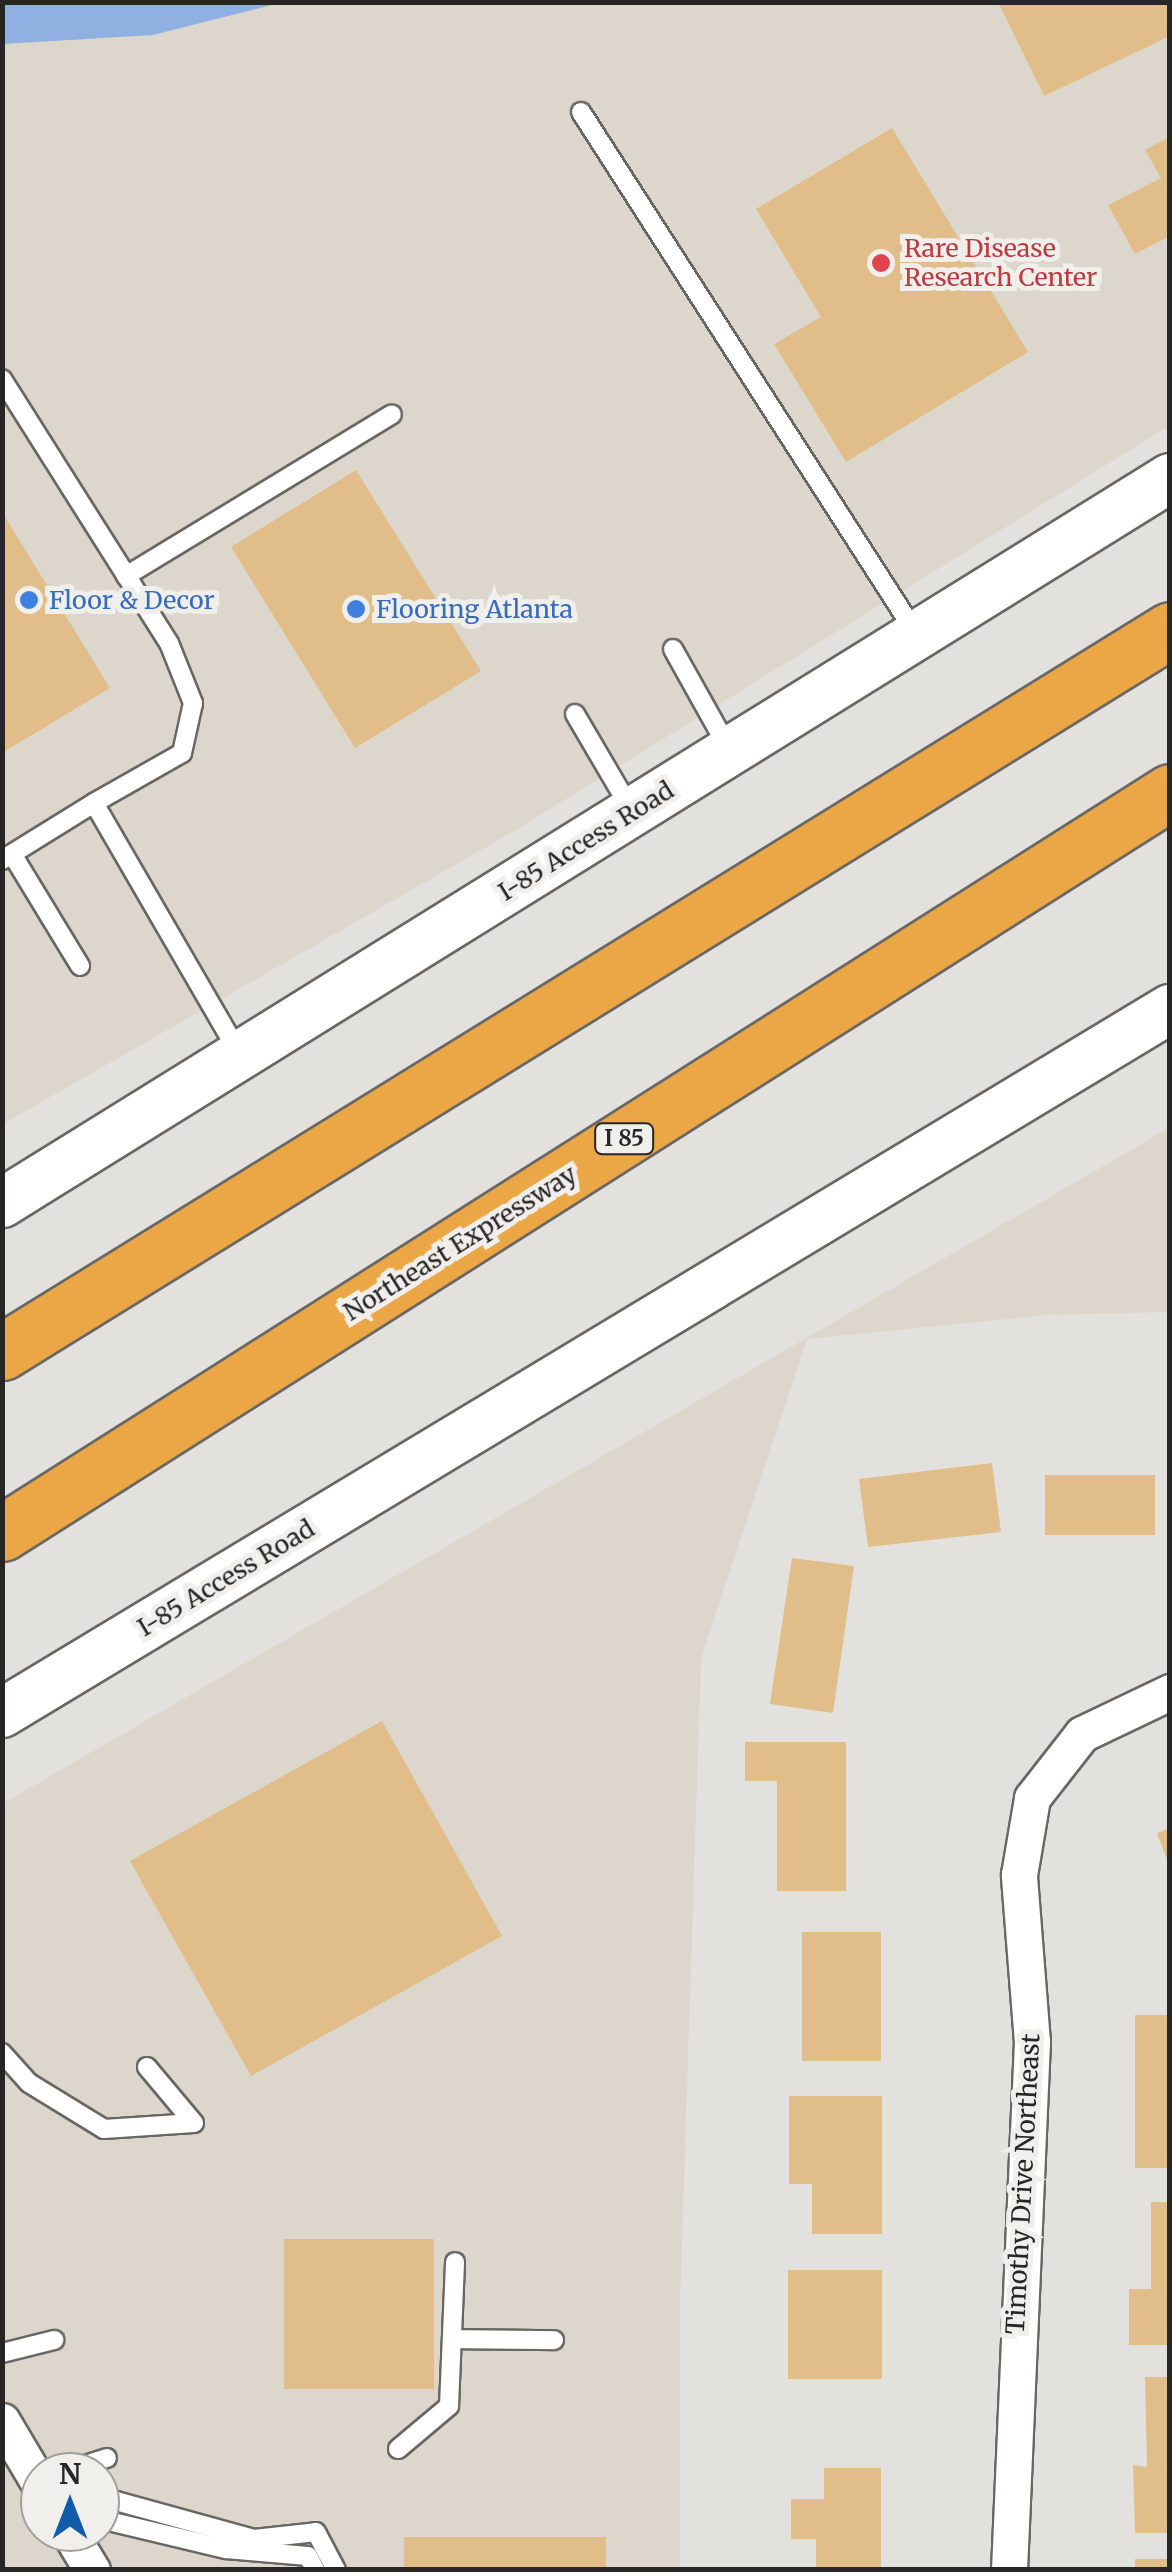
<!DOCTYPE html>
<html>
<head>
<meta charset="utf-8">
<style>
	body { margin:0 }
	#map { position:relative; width:1172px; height:2572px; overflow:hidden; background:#e3e1dd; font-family:Merriweather,serif }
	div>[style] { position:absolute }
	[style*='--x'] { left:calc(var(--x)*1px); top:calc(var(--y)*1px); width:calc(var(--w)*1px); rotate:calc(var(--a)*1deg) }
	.built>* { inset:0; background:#dcd6cc }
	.water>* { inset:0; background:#90b0e1 }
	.building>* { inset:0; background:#e1be89 }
	.roads { filter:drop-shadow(2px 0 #696764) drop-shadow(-2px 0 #696764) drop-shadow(0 2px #696764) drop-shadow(0 -2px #696764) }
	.service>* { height:18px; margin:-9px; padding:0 9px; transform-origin:9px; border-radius:9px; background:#fff }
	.minor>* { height:35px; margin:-17.5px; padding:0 17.5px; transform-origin:17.5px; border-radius:17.5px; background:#fff }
	.secondary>* { height:48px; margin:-24px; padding:0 24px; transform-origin:24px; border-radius:24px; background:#fff }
	.motorway>* { height:55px; margin:-27.5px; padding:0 27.5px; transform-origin:27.5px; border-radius:27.5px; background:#eba646 }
	.dots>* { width:28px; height:28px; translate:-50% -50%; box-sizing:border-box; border:5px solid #f1efeb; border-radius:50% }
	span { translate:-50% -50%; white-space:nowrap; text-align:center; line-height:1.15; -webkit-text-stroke:10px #f1efeb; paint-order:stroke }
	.shield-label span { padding:2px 8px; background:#f1efeb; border:2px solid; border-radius:8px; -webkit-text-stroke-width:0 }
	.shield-label { font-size:22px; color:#272624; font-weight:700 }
	.health-label { font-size:25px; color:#be3a42 }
	.left { translate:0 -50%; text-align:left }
	.shop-label { font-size:25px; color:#366cbe }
	.street-label { font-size:25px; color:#272624 }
	.frame { position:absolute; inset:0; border:5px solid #272624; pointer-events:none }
	.north { position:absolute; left:20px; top:2452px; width:100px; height:100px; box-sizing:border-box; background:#f1efeb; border:2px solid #a09f9b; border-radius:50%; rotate:0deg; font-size:28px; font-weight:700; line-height:40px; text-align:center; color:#272624 }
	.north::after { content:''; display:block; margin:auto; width:35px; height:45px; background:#125bab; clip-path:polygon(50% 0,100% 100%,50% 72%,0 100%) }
</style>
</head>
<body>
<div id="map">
	<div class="built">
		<div style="clip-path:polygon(92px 2px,1169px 3px,1169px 426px,511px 833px,3px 1124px,3px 27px)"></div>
		<div style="clip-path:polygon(evenodd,1169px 1128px,1169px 1312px,1047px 1315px,807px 1339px,701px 1658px,680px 2302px,680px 2569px,3px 2569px,2px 1804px,1169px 1128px,40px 2472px,100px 2472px,100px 2532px,40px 2532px,40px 2472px)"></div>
	</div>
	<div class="water">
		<div style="clip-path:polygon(3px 2px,280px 2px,280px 3px,153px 35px,3px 44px)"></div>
	</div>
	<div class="building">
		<div style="clip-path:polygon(998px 2px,1170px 2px,1170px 36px,1044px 96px)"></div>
		<div style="clip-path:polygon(892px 128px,1028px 352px,846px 462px,774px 344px,821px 317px,756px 209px)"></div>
		<div style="clip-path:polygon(1170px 137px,1170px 236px,1135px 254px,1108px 205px,1161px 178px,1145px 150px)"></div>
		<div style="clip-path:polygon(356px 470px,481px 671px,355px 748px,231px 547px)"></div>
		<div style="clip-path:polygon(2px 512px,110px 688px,2px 753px)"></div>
		<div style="clip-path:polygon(992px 1463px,1001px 1532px,868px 1547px,859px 1479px)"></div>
		<div style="clip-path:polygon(1045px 1475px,1155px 1475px,1155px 1535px,1045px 1535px)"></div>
		<div style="clip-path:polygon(792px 1558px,854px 1566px,833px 1713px,770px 1704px)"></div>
		<div style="clip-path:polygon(382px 1721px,502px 1936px,251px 2076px,130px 1861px)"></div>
		<div style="clip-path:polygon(745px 1742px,846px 1742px,846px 1891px,777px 1891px,777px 1781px,745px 1781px)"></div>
		<div style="clip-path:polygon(1170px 1828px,1170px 1865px,1169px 1865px,1157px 1833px)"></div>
		<div style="clip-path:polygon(802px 1932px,881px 1932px,881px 2061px,802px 2061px)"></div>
		<div style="clip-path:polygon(1135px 2015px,1170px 2015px,1170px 2168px,1135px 2168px)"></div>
		<div style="clip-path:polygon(789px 2096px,882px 2096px,882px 2234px,812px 2234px,812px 2184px,789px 2184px)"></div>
		<div style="clip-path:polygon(1151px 2202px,1170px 2202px,1170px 2345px,1129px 2345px,1129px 2289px,1151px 2289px)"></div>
		<div style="clip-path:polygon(284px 2239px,434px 2239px,434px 2389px,284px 2389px)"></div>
		<div style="clip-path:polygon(788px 2270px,882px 2270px,882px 2379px,788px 2379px)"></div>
		<div style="clip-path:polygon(1145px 2377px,1170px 2377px,1170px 2533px,1135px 2533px,1133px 2465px,1147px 2467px)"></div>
		<div style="clip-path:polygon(824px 2468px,881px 2468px,881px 2570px,816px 2570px,816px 2539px,791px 2539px,791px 2499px,824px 2499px)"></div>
		<div style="clip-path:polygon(404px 2537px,606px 2537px,606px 2570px,404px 2570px)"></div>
		<div style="clip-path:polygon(1135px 2559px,1170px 2559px,1170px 2570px,1135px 2570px)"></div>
	</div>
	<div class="roads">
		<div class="service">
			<div style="--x:581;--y:112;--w:622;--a:57.28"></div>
			<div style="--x:2;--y:379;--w:312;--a:57.7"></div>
			<div style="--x:169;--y:643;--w:65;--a:68.2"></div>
			<div style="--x:193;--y:703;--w:51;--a:102.4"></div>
			<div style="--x:182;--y:753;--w:101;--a:150.4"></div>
			<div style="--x:126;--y:576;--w:311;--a:-31.3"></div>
			<div style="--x:673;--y:649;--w:115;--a:60.8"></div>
			<div style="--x:575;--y:714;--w:113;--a:59.6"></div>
			<div style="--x:12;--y:854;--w:131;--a:58.7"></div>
			<div style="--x:2;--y:860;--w:108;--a:-31.8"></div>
			<div style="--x:94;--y:803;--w:291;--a:59.9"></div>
			<div style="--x:2;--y:2053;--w:40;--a:48"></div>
			<div style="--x:29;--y:2083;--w:88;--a:31.5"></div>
			<div style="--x:104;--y:2129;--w:90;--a:-3.8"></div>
			<div style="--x:147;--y:2067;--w:73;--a:50"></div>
			<div style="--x:452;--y:2339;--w:102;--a:0.6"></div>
			<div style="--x:2;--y:2353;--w:54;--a:-14"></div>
			<div style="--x:398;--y:2449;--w:67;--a:-40.1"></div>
			<div style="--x:449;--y:2406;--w:144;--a:-87.6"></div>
			<div style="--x:63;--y:2472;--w:46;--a:-17.7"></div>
			<div style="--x:100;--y:2506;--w:17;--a:-17"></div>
			<div style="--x:116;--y:2501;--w:143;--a:15.4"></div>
			<div style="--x:254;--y:2539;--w:62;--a:-6.4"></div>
			<div style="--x:316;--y:2532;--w:43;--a:62.2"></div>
			<div style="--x:100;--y:2519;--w:130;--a:13.4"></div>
			<div style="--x:226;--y:2549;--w:82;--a:4.9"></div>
			<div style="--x:308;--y:2556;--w:16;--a:63"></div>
		</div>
		<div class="minor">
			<div style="--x:2;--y:2421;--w:74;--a:59.3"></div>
			<div style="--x:69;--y:2532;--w:44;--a:58.8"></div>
			<div style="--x:1009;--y:2570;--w:529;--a:-87.51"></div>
			<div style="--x:1032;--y:2042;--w:168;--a:-94.5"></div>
			<div style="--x:1019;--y:1875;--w:78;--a:-80.4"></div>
			<div style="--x:1032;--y:1798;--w:81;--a:-52"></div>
			<div style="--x:1082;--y:1734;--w:98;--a:-25.5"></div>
		</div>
		<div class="secondary">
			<div style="--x:2;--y:1203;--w:1375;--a:-31.83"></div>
			<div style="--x:2;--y:1713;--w:1364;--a:-31.08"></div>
		</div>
		<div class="motorway">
			<div style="--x:2;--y:1352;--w:1373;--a:-31.72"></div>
			<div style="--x:2;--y:1533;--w:1383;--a:-32.39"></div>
		</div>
	</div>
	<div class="dots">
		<div style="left:881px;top:263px;background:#e0444e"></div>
		<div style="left:29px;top:600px;background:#3f7fe0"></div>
		<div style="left:356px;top:609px;background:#3f7fe0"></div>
	</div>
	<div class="shield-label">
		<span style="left:624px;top:1139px">I 85</span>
	</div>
	<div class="health-label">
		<span class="left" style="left:904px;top:263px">Rare Disease<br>Research Center</span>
	</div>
	<div class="shop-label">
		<span class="left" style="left:49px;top:600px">Floor &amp; Decor</span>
		<span class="left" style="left:376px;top:609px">Flooring Atlanta</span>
	</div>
	<div class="street-label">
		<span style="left:586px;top:841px;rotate:-32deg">I-85 Access Road</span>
		<span style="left:460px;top:1243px;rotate:-32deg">Northeast Expressway</span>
		<span style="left:226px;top:1578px;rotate:-31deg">I-85 Access Road</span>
		<span style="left:1023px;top:2184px;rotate:-87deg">Timothy Drive Northeast</span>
	</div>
	<div class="frame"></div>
	<div class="north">N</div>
</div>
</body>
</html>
